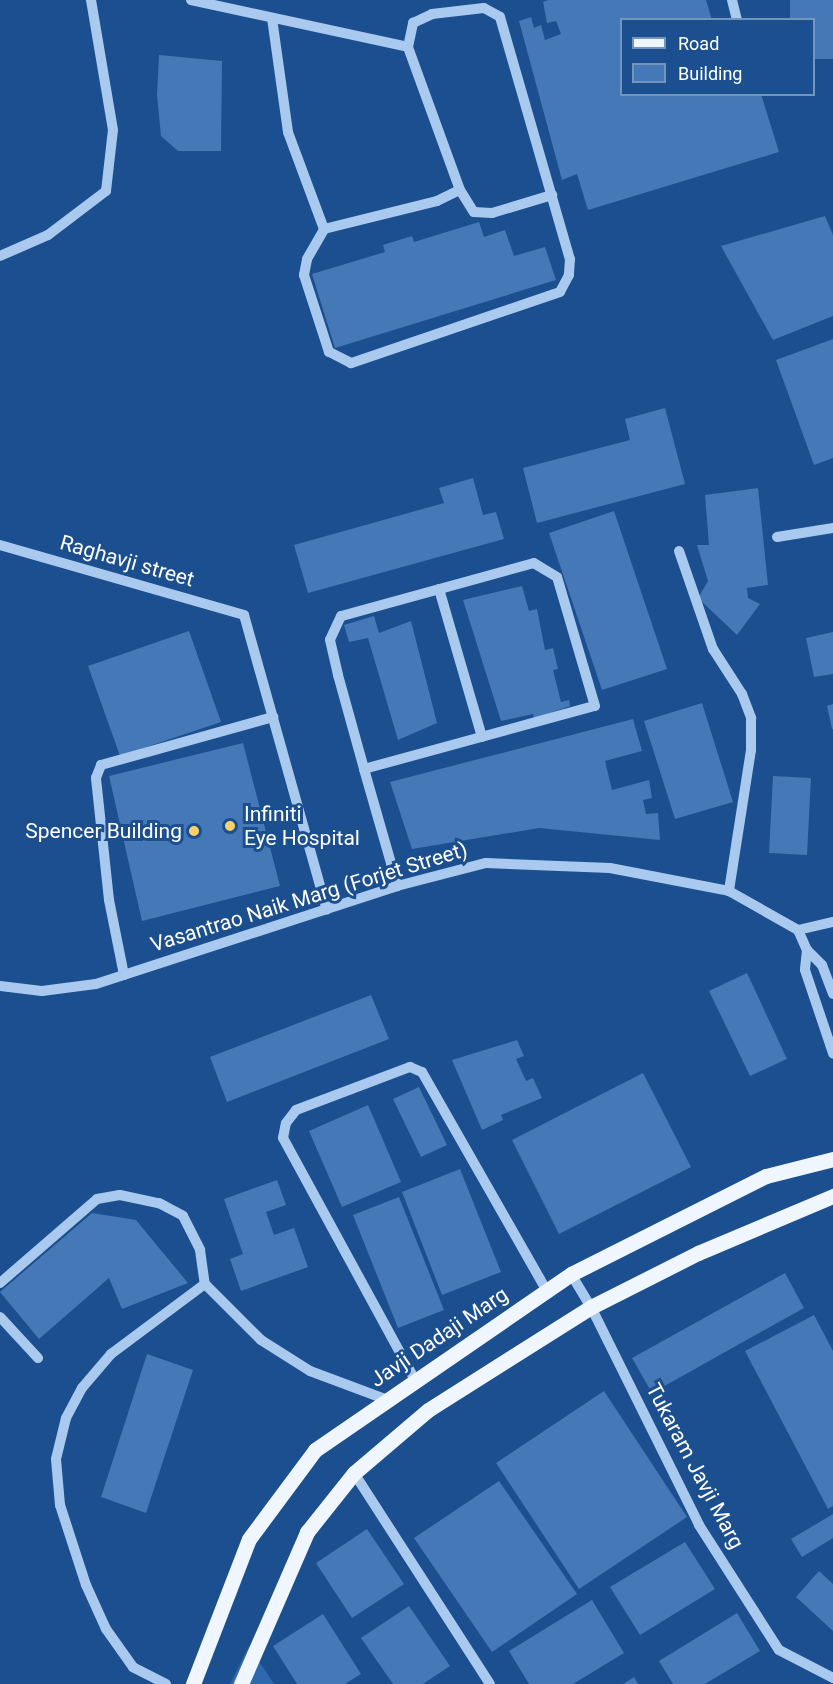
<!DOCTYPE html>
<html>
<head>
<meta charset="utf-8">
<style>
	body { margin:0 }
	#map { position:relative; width:833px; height:1684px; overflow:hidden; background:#1b4f8f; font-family:Roboto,sans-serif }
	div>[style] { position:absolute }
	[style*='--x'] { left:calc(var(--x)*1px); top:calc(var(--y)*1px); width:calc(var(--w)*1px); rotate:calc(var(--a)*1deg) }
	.green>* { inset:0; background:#2e69ad }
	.building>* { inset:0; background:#4478b7 }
	.minor>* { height:10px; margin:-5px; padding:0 5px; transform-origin:5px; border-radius:5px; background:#a9c9ee }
	.major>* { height:15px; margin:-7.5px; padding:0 7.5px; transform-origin:7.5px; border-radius:7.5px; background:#f0f6ff }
	.dots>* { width:16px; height:16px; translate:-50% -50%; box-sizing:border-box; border:3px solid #1b4f8f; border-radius:50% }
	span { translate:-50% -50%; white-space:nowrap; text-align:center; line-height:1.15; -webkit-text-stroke:6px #1b4f8f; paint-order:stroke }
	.street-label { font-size:21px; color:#fff }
	.poi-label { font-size:21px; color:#fff }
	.left { translate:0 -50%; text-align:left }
	.right { translate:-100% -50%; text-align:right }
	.legend { position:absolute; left:620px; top:18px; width:195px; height:78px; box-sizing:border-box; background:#1b4f8f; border:2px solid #7695bc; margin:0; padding:8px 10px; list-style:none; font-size:18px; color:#fff }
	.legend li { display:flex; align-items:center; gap:12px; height:30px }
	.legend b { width:30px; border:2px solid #7695bc }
</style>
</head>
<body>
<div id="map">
	<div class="green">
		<div style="clip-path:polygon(249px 1646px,274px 1684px,230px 1684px)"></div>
	</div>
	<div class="building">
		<div style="clip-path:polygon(548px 0,706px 0,712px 20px,622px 20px,622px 94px,761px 94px,779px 152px,588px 210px,577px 174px,562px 180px,519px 21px,531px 17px,534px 28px,541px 25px,545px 40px,561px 34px,556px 21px,547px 23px,543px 2px)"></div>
		<div style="clip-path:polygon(790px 0,833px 0,833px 59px,814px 59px,814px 20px,790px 20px)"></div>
		<div style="clip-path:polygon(159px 55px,222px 61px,221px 151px,178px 151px,161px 136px,157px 95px)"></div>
		<div style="clip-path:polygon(825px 216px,833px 235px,833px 316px,773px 340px,721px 246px)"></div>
		<div style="clip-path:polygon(479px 222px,484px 237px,505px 230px,514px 256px,545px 247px,556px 280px,335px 348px,312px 274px,385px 252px,383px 245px,412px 236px,414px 242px)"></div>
		<div style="clip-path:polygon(833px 339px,833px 458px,814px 465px,776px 360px)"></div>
		<div style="clip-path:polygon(665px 408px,685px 484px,537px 523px,523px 468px,630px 440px,625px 419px)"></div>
		<div style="clip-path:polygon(473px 478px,483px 515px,496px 512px,504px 539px,308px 593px,294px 545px,444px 503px,439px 488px)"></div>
		<div style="clip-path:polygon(758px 488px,768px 585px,747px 588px,748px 598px,760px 604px,737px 635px,698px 598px,708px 581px,697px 545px,709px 545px,705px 495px)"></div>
		<div style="clip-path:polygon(614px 511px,667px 669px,602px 690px,549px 533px)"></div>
		<div style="clip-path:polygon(522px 586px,529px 611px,537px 609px,545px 650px,553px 648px,558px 669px,553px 670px,561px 702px,569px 700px,570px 706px,534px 719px,533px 714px,501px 721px,463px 600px)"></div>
		<div style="clip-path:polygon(374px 616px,379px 633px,411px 621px,437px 723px,398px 740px,368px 638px,349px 642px,344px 625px)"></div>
		<div style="clip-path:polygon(189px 631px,221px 722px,120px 756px,88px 666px)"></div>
		<div style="clip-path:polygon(833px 632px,833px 674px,814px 677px,806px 638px)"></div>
		<div style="clip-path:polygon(702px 703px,733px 802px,675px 819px,644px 721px)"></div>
		<div style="clip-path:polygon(833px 704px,833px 729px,832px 729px,827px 706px)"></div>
		<div style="clip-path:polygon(633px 719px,642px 751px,605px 761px,612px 790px,649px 780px,652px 798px,643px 800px,646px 814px,658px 813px,660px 840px,539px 828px,412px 849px,390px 782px)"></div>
		<div style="clip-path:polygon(243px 743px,280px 886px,142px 921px,109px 776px)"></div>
		<div style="clip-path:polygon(773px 776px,811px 778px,807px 855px,769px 853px)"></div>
		<div style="clip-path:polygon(747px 973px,787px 1059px,750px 1076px,709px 991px)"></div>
		<div style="clip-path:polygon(371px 995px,389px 1039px,227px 1102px,210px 1057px)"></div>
		<div style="clip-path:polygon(517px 1040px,524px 1056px,516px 1059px,526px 1081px,533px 1078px,542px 1098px,501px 1115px,503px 1120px,482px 1130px,452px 1060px)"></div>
		<div style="clip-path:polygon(643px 1073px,691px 1167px,559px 1234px,512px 1140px)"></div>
		<div style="clip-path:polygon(419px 1087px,447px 1145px,421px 1157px,393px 1099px)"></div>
		<div style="clip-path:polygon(368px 1105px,401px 1182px,342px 1207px,309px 1131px)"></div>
		<div style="clip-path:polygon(460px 1169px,501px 1272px,442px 1295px,402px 1192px)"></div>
		<div style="clip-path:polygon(277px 1180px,286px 1205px,266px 1212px,274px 1235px,294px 1228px,308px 1267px,241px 1291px,230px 1259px,243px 1254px,224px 1199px)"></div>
		<div style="clip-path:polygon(399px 1197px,444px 1310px,398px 1328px,353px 1215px)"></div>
		<div style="clip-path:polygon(92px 1213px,136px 1220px,188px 1283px,122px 1309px,109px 1278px,39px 1339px,0 1292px)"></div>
		<div style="clip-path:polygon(785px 1273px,804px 1308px,652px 1393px,632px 1358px)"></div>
		<div style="clip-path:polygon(814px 1315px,833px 1351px,833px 1506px,828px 1509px,745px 1351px)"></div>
		<div style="clip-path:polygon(147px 1354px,193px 1370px,146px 1513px,101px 1497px)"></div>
		<div style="clip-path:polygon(604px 1391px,687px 1517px,579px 1589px,496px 1463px)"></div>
		<div style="clip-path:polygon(499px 1481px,577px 1594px,492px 1652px,414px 1538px)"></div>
		<div style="clip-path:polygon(833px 1514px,833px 1538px,802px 1557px,791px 1539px)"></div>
		<div style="clip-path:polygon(367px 1529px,404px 1584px,352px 1618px,316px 1563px)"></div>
		<div style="clip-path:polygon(685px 1542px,715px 1589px,640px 1635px,610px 1587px)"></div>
		<div style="clip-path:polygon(819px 1571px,833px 1584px,833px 1631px,796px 1597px)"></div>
		<div style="clip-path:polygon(592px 1600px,624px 1653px,573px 1684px,529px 1684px,509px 1651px)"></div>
		<div style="clip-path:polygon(409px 1606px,450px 1666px,423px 1684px,393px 1684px,361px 1638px)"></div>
		<div style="clip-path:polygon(737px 1613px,760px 1651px,705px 1684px,673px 1684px,659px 1661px)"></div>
		<div style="clip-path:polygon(323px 1614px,361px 1674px,345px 1684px,297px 1684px,273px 1646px)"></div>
		<div style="clip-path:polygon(634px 1677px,638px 1684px,623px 1684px)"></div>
	</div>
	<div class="minor">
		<div style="--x:191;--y:0;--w:222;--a:12.2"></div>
		<div style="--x:408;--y:47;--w:25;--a:-78"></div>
		<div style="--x:413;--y:23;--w:21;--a:-25"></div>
		<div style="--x:432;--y:14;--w:52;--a:-6.6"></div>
		<div style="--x:484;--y:8;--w:18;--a:29"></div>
		<div style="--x:500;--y:17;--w:252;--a:73.9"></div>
		<div style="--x:570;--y:259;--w:16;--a:94"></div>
		<div style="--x:569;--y:275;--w:19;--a:118"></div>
		<div style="--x:560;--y:292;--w:221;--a:161.2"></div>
		<div style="--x:351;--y:363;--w:25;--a:-153"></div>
		<div style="--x:329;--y:352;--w:81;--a:-108"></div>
		<div style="--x:304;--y:275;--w:16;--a:-79"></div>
		<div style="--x:307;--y:259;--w:34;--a:-60"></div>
		<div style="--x:324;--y:229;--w:103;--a:-110.4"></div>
		<div style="--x:288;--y:132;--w:115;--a:-98"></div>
		<div style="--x:732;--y:0;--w:21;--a:76"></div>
		<div style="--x:460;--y:190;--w:26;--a:58"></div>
		<div style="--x:474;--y:212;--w:18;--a:3"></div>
		<div style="--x:492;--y:213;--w:63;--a:-16.7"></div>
		<div style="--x:324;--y:229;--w:116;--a:-13.9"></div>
		<div style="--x:437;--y:201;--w:25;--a:-26"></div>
		<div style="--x:460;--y:190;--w:152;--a:-110"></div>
		<div style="--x:0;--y:256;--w:52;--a:-23.6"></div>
		<div style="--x:48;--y:235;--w:73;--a:-37.2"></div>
		<div style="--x:106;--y:191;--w:61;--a:-83.5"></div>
		<div style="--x:113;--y:130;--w:132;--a:-99.6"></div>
		<div style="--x:777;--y:537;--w:57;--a:-9.1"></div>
		<div style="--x:0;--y:545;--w:254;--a:16"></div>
		<div style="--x:244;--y:615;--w:306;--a:74.3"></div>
		<div style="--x:679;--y:551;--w:104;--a:70.9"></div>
		<div style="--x:713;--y:649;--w:54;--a:57.2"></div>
		<div style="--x:742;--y:694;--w:26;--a:69"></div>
		<div style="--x:751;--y:718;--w:32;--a:90"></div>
		<div style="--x:751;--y:750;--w:143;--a:98.9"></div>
		<div style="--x:439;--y:589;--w:154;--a:73.8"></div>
		<div style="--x:364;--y:769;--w:239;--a:-15.3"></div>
		<div style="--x:595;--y:706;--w:134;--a:-106.4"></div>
		<div style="--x:557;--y:577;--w:27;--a:-149"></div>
		<div style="--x:534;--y:563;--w:200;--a:164.6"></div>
		<div style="--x:341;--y:616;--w:26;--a:115"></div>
		<div style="--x:330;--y:640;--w:36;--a:77"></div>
		<div style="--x:338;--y:675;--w:98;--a:74.5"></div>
		<div style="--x:364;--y:769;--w:98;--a:74"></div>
		<div style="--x:391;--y:863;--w:24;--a:75"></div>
		<div style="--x:798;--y:930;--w:36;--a:-13"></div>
		<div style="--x:807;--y:950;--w:20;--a:96"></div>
		<div style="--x:805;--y:970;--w:88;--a:71.4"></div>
		<div style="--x:124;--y:975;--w:76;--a:-101.3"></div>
		<div style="--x:109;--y:900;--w:123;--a:-96.1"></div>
		<div style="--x:96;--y:778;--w:14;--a:-69"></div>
		<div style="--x:101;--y:765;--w:179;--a:-15.6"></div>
		<div style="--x:0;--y:986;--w:42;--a:6.8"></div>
		<div style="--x:42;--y:991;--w:54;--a:-7.4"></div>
		<div style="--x:96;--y:984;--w:317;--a:-18"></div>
		<div style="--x:397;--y:886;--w:92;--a:-14.5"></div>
		<div style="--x:486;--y:863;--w:124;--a:2.3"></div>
		<div style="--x:610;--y:868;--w:121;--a:10.9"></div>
		<div style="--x:729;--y:891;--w:79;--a:29.5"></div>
		<div style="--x:798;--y:930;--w:22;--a:66"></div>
		<div style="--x:807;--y:950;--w:21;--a:45"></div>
		<div style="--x:822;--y:965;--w:31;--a:69"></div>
		<div style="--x:571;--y:1274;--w:39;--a:59"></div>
		<div style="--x:591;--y:1307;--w:243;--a:63.6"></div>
		<div style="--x:699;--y:1525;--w:148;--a:57.4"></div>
		<div style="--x:779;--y:1650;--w:61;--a:27.4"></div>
		<div style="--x:0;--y:1283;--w:128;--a:-40.9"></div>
		<div style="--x:97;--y:1199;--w:23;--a:-10"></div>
		<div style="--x:120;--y:1195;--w:40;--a:12"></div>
		<div style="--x:159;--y:1203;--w:27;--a:28"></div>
		<div style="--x:183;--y:1216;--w:38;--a:63"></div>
		<div style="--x:200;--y:1250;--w:34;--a:82"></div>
		<div style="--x:205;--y:1284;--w:79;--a:45"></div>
		<div style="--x:261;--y:1340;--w:58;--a:32.3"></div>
		<div style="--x:310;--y:1371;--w:80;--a:20.5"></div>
		<div style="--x:0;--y:1317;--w:56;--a:47.2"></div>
		<div style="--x:415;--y:1380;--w:276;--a:-118.6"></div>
		<div style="--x:283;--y:1138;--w:15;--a:-79"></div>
		<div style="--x:286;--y:1123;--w:16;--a:-52"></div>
		<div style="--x:296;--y:1110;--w:122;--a:-20.7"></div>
		<div style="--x:410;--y:1067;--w:13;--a:23"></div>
		<div style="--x:422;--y:1072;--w:250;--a:60.3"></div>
		<div style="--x:354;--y:1473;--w:251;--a:57.2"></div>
		<div style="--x:166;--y:1684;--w:37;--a:-153"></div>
		<div style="--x:133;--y:1667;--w:47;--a:-125.4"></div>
		<div style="--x:106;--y:1629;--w:48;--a:-114.4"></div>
		<div style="--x:86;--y:1585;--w:84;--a:-108"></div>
		<div style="--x:60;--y:1505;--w:46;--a:-95"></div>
		<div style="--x:56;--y:1459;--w:42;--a:-76.3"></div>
		<div style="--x:66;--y:1418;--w:34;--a:-62"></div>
		<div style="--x:82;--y:1388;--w:45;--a:-49.5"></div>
		<div style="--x:111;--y:1354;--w:117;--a:-36.7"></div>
	</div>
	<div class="major">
		<div style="--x:193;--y:1684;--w:155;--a:-68.9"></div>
		<div style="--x:249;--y:1539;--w:111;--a:-53.4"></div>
		<div style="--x:315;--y:1450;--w:311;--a:-34.5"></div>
		<div style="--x:571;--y:1274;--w:218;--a:-26.7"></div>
		<div style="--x:766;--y:1176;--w:69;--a:-14.2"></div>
		<div style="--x:241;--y:1684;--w:166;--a:-66.5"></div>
		<div style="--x:307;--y:1532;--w:75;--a:-51.5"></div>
		<div style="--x:354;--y:1473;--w:97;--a:-40.4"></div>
		<div style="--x:428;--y:1410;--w:193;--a:-32.3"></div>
		<div style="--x:591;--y:1307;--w:120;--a:-26.8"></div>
		<div style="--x:698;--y:1253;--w:147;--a:-22.9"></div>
	</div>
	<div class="dots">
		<div style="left:230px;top:826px;background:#ffd166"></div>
		<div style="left:194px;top:831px;background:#ffd166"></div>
	</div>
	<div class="street-label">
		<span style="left:127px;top:561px;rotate:16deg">Raghavji street</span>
		<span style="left:309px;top:897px;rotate:-17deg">Vasantrao Naik Marg (Forjet Street)</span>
		<span style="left:439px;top:1337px;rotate:-34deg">Javji Dadaji Marg</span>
		<span style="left:695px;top:1466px;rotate:62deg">Tukaram Javji Marg</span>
	</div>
	<div class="poi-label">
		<span class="left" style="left:244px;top:826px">Infiniti<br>Eye Hospital</span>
		<span class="right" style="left:182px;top:831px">Spencer Building</span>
	</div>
	<ul class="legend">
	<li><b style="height:8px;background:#f0f6ff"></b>Road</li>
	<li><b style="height:16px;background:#4478b7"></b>Building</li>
	</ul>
</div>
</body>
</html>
